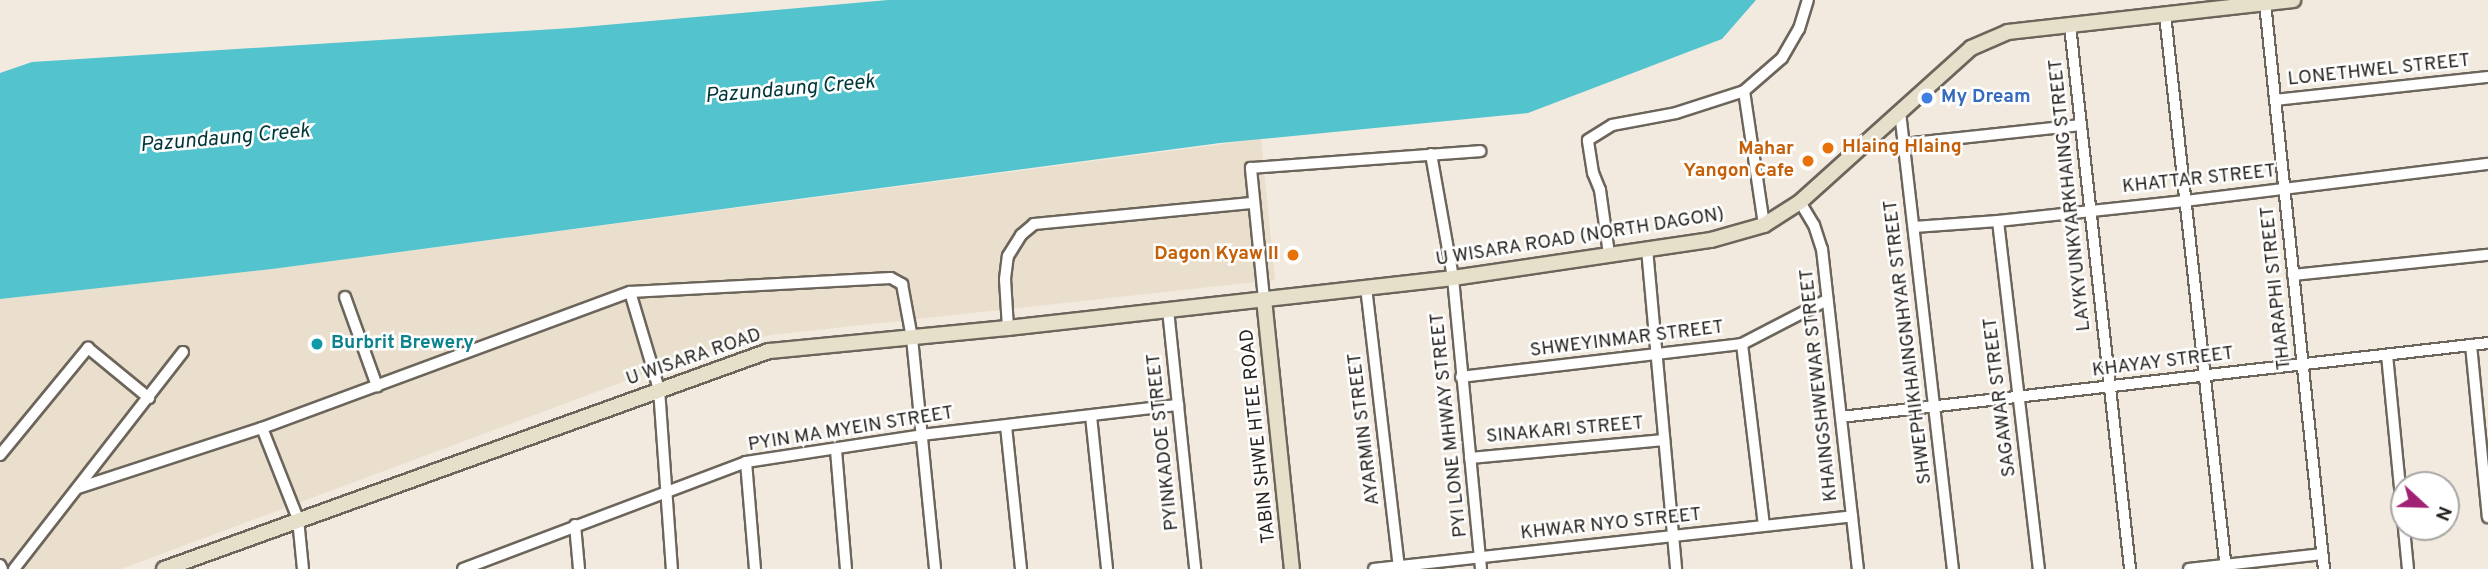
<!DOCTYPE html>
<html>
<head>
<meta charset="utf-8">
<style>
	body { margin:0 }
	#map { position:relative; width:2488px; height:569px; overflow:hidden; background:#f2eadf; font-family:Overpass,sans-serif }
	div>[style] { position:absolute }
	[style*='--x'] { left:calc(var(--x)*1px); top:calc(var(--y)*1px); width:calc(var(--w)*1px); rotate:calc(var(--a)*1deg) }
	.built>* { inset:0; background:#eadfcc }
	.water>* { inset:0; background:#53c4ce }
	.roads { filter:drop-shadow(2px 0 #6c655b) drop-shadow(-2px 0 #6c655b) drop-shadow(0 2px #6c655b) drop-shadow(0 -2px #6c655b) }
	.street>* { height:10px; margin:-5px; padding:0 5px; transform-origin:5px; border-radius:5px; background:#fff }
	.secondary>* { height:14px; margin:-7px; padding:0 7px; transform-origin:7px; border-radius:7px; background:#e6dfc9 }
	.dots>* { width:19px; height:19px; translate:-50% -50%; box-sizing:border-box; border:4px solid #fff; border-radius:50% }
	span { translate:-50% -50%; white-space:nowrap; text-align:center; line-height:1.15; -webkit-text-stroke:5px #fff; paint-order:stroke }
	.street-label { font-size:19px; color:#26231f }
	.shop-label { font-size:19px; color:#366cbe; font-weight:700 }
	.left { translate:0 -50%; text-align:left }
	.food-label { font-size:19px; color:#c56008; font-weight:700 }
	.right { translate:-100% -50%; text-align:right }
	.culture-label { font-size:19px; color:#0d838f; font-weight:700 }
	.water-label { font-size:21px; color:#00373b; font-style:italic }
	.north { position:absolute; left:2390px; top:471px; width:70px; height:70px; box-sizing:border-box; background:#fff; border:2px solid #a8a7a5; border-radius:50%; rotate:112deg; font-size:19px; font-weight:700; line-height:28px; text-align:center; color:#26231f }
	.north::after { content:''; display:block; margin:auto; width:24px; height:32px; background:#a02275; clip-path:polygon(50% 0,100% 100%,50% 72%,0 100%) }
</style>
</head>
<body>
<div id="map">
	<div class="built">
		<div style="clip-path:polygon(1261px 139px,1275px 280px,771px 335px,711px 349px,121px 569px,0 569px,0 299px,272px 269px)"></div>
	</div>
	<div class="water">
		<div style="clip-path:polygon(888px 0,1756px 0,1722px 39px,1528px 113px,1220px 143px,272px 269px,0 299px,0 73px,32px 62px,571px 28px)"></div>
	</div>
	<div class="roads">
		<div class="street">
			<div style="--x:2265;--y:3;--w:569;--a:84.05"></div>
			<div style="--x:2165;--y:15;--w:557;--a:83.72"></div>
			<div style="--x:2070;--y:26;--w:546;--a:83.69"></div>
			<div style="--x:1744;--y:91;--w:50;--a:-41"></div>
			<div style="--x:1782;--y:58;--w:34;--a:-60"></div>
			<div style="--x:1799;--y:29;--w:30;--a:-73"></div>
			<div style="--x:2275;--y:100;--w:214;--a:-6.2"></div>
			<div style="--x:1900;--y:112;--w:460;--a:83.4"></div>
			<div style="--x:1904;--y:144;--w:178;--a:-6.1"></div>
			<div style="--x:1431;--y:154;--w:126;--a:79.9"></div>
			<div style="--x:1453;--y:278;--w:292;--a:84.5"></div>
			<div style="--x:1800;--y:202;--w:27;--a:59"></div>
			<div style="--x:1814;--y:225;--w:25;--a:72"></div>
			<div style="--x:1822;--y:249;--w:322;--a:83.6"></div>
			<div style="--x:1998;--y:221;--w:350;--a:83.3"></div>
			<div style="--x:1914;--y:227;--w:84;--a:-4.1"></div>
			<div style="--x:1998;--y:221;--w:188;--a:-6.1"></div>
			<div style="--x:2185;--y:201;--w:305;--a:-7"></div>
			<div style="--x:1647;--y:249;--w:321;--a:84.8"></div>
			<div style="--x:1609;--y:254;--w:65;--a:-98"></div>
			<div style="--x:1600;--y:190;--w:18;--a:-112"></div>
			<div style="--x:1593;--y:173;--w:33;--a:-99"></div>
			<div style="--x:1588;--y:140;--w:28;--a:-32"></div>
			<div style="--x:1612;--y:125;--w:65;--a:-10.6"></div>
			<div style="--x:1676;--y:113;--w:71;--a:-17.9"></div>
			<div style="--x:1744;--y:91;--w:135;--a:81.5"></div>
			<div style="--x:2293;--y:275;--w:196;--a:-5.9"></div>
			<div style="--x:1366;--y:287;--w:281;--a:83.3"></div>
			<div style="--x:630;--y:292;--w:101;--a:73.4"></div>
			<div style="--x:659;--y:389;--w:180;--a:85.9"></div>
			<div style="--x:345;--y:297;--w:95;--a:70.2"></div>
			<div style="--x:1264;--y:299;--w:132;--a:-95.7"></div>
			<div style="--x:1251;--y:168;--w:230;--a:-4.2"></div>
			<div style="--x:1168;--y:310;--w:260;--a:84"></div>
			<div style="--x:1008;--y:328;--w:49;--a:-93.5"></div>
			<div style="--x:1005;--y:279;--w:23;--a:-83"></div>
			<div style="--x:1008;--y:256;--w:25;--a:-58"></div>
			<div style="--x:1021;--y:235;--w:17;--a:-40"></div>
			<div style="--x:1034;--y:224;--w:221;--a:-5.5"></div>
			<div style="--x:1742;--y:344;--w:183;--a:83.1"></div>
			<div style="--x:2471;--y:345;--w:173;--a:84.4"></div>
			<div style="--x:2387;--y:355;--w:215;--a:84.4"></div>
			<div style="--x:1461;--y:377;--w:283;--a:-6.7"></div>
			<div style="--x:1742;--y:344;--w:96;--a:-27.4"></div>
			<div style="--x:1091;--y:416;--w:154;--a:84"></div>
			<div style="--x:1841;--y:417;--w:651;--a:-6.52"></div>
			<div style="--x:1006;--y:426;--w:144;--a:84"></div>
			<div style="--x:262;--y:428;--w:98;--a:68.4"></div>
			<div style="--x:298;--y:519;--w:50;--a:84.3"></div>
			<div style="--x:836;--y:450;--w:119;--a:85.2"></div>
			<div style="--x:0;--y:455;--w:139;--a:-50.6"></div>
			<div style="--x:88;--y:348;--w:79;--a:39.3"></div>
			<div style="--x:1470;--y:458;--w:195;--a:-5.3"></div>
			<div style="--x:746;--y:462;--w:107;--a:85.2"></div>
			<div style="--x:78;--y:488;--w:194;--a:-18.1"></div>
			<div style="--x:262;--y:428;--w:392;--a:-20.3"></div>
			<div style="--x:630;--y:292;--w:261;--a:-3.1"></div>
			<div style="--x:891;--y:278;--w:13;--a:29"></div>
			<div style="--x:902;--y:284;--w:55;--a:79.5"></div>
			<div style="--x:912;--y:338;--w:232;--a:84.3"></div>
			<div style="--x:575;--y:525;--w:44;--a:84.8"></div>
			<div style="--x:0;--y:565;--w:4;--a:63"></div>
			<div style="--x:14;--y:569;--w:275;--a:-52.1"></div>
			<div style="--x:463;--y:569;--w:303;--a:-20.7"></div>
			<div style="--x:746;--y:462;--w:178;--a:-8.7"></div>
			<div style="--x:922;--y:435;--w:258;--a:-6.7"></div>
			<div style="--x:1374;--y:569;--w:481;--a:-6.3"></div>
			<div style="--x:2189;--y:569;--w:134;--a:-6.4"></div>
		</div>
		<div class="secondary">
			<div style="--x:1264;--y:299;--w:271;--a:84.1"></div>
			<div style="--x:164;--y:569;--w:643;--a:-19.82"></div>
			<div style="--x:769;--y:351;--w:240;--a:-5.5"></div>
			<div style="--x:1008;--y:328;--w:448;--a:-6.4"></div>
			<div style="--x:1453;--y:278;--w:261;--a:-8.4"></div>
			<div style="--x:1711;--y:240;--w:55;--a:-15.8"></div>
			<div style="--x:1764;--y:225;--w:43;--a:-32.6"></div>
			<div style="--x:1800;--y:202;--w:230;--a:-42"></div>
			<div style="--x:1971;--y:48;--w:40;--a:-23.4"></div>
			<div style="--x:2008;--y:32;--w:287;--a:-6.4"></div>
		</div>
	</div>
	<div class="dots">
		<div style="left:1927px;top:98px;background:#3f7fe0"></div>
		<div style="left:1828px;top:148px;background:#e8710a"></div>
		<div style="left:1808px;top:161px;background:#e8710a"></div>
		<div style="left:1293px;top:255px;background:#e8710a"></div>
		<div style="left:317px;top:344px;background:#0f9aa8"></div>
	</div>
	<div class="street-label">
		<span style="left:2379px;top:71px;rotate:-6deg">LONETHWEL STREET</span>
		<span style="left:2199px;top:180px;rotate:-6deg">KHATTAR STREET</span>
		<span style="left:2071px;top:195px;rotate:-96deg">LAYKYUNKYARKHAING STREET</span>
		<span style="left:1580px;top:238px;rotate:-9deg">U WISARA ROAD (NORTH DAGON)</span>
		<span style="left:2277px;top:288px;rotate:-96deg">THARAPHI STREET</span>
		<span style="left:1627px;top:340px;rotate:-7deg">SHWEYINMAR STREET</span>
		<span style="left:1909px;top:342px;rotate:-97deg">SHWEPHIKHAINGNHYAR STREET</span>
		<span style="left:694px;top:358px;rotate:-19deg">U WISARA ROAD</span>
		<span style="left:2163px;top:363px;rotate:-7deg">KHAYAY STREET</span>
		<span style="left:1820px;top:385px;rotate:-96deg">KHAINGSHWEWAR STREET</span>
		<span style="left:2001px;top:397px;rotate:-97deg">SAGAWAR STREET</span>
		<span style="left:1450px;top:425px;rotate:-96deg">PYI LONE MHWAY STREET</span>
		<span style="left:1365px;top:429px;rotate:-97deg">AYARMIN STREET</span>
		<span style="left:851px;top:430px;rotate:-9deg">PYIN MA MYEIN STREET</span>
		<span style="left:1565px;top:431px;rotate:-5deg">SINAKARI STREET</span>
		<span style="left:1259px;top:436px;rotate:-96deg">TABIN SHWE HTEE ROAD</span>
		<span style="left:1164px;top:442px;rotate:-96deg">PYINKADOE STREET</span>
		<span style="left:1611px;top:525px;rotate:-6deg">KHWAR NYO STREET</span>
	</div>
	<div class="shop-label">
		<span class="left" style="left:1941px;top:98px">My Dream</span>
	</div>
	<div class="food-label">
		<span class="left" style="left:1842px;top:148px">Hlaing Hlaing</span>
		<span class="right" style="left:1794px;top:161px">Mahar<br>Yangon Cafe</span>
		<span class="right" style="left:1279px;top:255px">Dagon Kyaw II</span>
	</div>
	<div class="culture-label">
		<span class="left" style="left:331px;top:344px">Burbrit Brewery</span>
	</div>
	<div class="water-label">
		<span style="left:790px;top:90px;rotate:-5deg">Pazundaung Creek</span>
		<span style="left:225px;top:139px;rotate:-5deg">Pazundaung Creek</span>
	</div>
	<div class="north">N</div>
</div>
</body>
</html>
